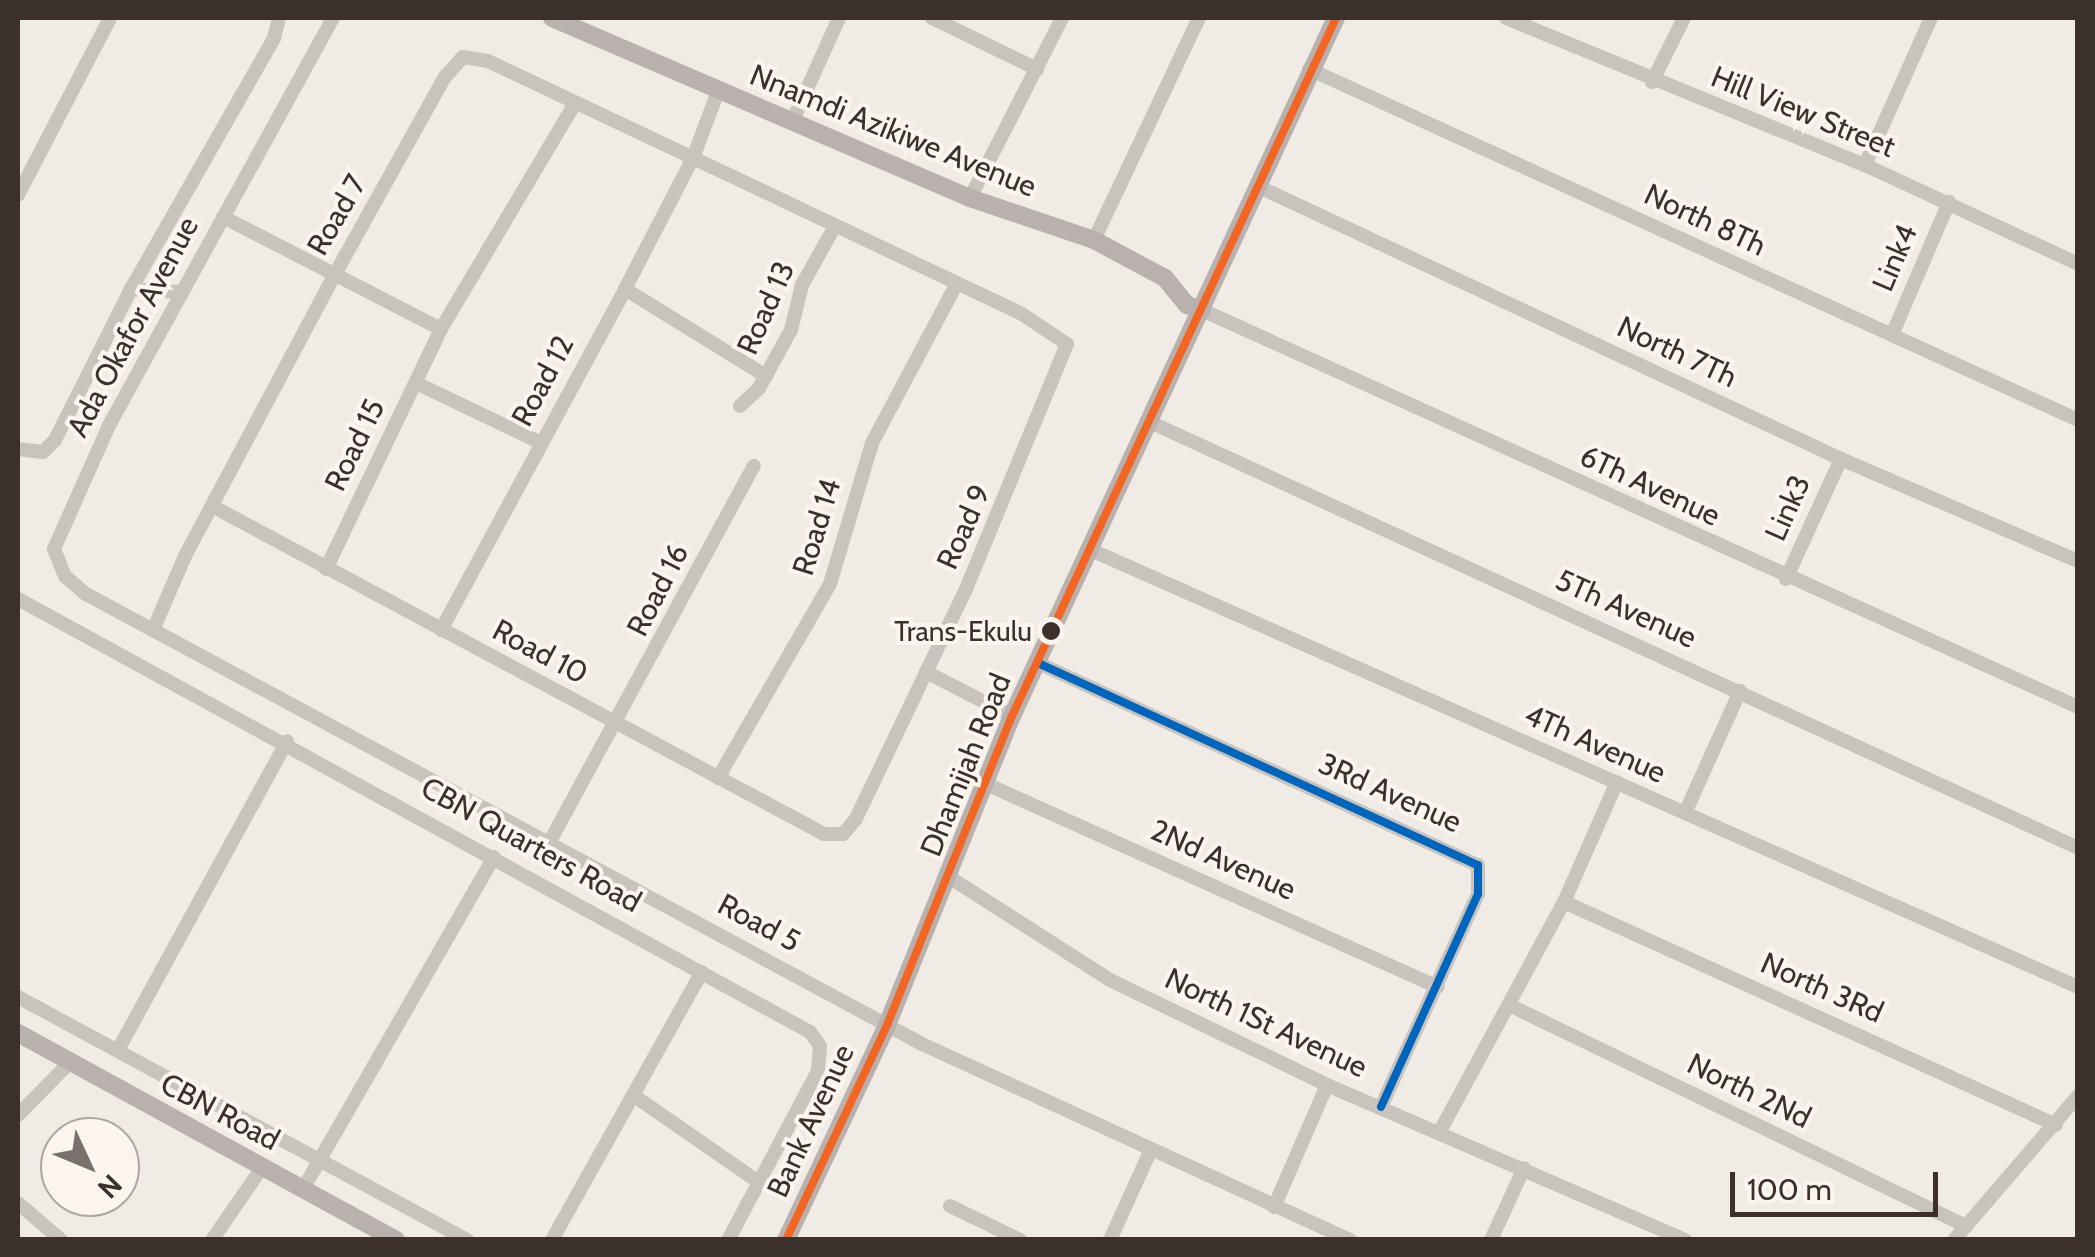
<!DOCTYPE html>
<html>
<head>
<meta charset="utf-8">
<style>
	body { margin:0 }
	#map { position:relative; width:2095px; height:1257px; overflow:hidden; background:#f0ebe5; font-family:Cabin,sans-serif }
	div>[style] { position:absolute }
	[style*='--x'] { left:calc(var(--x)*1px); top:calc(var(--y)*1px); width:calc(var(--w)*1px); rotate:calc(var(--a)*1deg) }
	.minor>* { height:14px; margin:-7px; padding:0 7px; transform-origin:7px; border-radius:7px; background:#c9c3be }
	.major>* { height:18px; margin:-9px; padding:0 9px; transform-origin:9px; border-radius:9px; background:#b8b1ad }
	.bus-1>* { height:8px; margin:-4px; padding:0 4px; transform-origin:4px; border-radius:4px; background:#0065bd }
	.bus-2>* { height:8px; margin:-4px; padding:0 4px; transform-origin:4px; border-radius:4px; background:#f26522 }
	.dots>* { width:28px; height:28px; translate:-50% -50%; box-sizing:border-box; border:5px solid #fbf5ee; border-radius:50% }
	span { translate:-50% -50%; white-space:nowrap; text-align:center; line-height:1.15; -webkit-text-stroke:8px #fbf5ee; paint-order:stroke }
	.bus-label { font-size:28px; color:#3b302b }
	.right { translate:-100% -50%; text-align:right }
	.street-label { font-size:30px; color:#3b302b }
	.frame { position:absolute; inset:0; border:20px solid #3b302b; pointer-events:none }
	.north { position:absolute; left:40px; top:1117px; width:100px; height:100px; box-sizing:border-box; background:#fbf5ee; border:2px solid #aea6a0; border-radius:50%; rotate:134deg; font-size:28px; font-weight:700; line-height:40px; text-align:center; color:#3b302b }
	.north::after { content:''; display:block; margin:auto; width:35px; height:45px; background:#7a716c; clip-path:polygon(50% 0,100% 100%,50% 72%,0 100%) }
	.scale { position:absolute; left:1730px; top:1172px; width:208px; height:45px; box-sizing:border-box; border:5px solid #3b302b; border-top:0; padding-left:12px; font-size:30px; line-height:35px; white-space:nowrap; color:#3b302b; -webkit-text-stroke:8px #fbf5ee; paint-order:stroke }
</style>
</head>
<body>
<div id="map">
	<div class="minor">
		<div style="--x:333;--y:18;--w:460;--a:118.8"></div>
		<div style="--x:111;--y:421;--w:140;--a:114"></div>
		<div style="--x:54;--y:549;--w:29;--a:68"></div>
		<div style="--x:65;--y:576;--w:28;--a:41"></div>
		<div style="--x:86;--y:594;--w:949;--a:28.29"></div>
		<div style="--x:922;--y:1044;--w:471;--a:24.6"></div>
		<div style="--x:932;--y:18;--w:117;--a:25.9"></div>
		<div style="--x:1506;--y:18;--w:388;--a:22.3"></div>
		<div style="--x:1865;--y:165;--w:235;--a:24.9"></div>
		<div style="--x:1309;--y:69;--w:845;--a:24.53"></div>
		<div style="--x:1652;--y:82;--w:72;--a:-63.4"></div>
		<div style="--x:793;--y:120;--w:112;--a:-65.7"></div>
		<div style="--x:1865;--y:165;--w:161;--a:-65.8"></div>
		<div style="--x:1257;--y:186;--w:645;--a:25.05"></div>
		<div style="--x:1841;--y:459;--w:258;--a:23.3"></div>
		<div style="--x:18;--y:195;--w:199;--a:-62.5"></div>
		<div style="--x:970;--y:198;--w:202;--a:-62.9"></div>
		<div style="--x:223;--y:217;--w:245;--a:27.2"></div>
		<div style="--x:1094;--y:240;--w:246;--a:-64.7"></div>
		<div style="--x:131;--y:289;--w:49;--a:3.5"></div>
		<div style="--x:625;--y:289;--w:166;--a:31.7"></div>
		<div style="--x:1202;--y:310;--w:962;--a:24.38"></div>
		<div style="--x:1892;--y:335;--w:145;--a:-66.8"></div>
		<div style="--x:416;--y:383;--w:139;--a:25.6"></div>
		<div style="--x:740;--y:406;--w:26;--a:-43"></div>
		<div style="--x:759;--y:388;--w:66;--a:-61.1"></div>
		<div style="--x:791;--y:330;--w:46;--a:-76.3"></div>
		<div style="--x:802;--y:285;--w:68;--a:-60.8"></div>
		<div style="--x:1152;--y:423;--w:1019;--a:24.65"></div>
		<div style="--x:18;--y:449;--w:25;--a:7"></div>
		<div style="--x:43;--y:452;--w:17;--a:-45"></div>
		<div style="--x:55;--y:440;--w:169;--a:-63.3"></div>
		<div style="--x:131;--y:289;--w:289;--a:-60.3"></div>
		<div style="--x:274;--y:38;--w:21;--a:-76"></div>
		<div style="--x:1091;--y:550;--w:1079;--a:23.88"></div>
		<div style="--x:326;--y:569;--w:266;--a:-64.4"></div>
		<div style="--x:441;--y:329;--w:263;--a:-59.3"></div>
		<div style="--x:1786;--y:579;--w:132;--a:-65.4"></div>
		<div style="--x:18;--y:599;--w:903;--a:28.67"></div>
		<div style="--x:810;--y:1032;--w:17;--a:54"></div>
		<div style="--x:820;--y:1046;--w:25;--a:95"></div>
		<div style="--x:818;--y:1071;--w:191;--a:118"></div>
		<div style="--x:153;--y:630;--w:81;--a:-66.6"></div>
		<div style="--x:185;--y:556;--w:317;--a:-62"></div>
		<div style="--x:334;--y:276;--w:227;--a:-60.9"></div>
		<div style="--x:444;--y:78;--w:28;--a:-48"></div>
		<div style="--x:463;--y:57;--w:25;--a:9"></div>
		<div style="--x:488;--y:61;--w:327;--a:25.3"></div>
		<div style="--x:784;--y:201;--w:263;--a:25.4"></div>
		<div style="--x:1022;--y:314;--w:54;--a:33.7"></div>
		<div style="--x:1067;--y:344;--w:265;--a:112.4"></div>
		<div style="--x:966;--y:589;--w:255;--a:115.6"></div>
		<div style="--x:856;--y:819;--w:20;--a:131"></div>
		<div style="--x:843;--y:834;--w:19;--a:180"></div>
		<div style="--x:824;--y:834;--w:692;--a:-151.81"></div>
		<div style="--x:441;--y:630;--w:387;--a:-61.6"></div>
		<div style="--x:625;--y:289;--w:148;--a:-62.6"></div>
		<div style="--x:693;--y:158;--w:74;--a:-69.4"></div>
		<div style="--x:1038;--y:663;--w:484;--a:24.7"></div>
		<div style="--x:1478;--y:865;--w:29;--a:90"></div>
		<div style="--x:1478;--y:894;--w:234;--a:114.5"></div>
		<div style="--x:926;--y:672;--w:97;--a:27.1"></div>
		<div style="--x:718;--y:778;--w:224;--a:-60"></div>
		<div style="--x:830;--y:584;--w:147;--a:-73.4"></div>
		<div style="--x:872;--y:443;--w:179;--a:-62"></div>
		<div style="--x:986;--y:784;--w:495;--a:24.2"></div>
		<div style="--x:1685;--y:813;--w:134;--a:-65.7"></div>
		<div style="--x:549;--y:843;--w:429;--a:-61.5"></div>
		<div style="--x:949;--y:877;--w:191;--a:32.6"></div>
		<div style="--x:1110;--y:980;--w:241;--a:25.8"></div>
		<div style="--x:1327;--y:1085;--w:390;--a:23.4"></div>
		<div style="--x:1564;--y:902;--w:540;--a:24.38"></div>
		<div style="--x:18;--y:997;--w:511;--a:28.42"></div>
		<div style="--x:1509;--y:1005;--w:508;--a:25.81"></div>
		<div style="--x:118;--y:1050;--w:352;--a:-61.3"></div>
		<div style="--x:633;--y:1095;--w:155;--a:34.7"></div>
		<div style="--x:18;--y:1115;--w:76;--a:-45.5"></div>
		<div style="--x:1439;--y:1133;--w:263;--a:-61.6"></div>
		<div style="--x:1564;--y:902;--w:131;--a:-66.2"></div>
		<div style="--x:303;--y:1189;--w:383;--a:-60.1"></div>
		<div style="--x:18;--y:1203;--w:57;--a:40.7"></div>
		<div style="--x:950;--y:1206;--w:78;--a:25.9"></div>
		<div style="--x:1274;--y:1207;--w:133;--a:-66.5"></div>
		<div style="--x:212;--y:1240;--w:90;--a:-55.4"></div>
		<div style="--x:552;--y:1240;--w:307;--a:-60.8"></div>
		<div style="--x:1110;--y:1240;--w:97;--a:-65.6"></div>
		<div style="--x:1491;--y:1240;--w:79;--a:-65.4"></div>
		<div style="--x:1954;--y:1240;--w:190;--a:-49.3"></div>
	</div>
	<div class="major">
		<div style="--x:552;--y:18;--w:455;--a:23.3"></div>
		<div style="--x:970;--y:198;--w:131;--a:18.7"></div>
		<div style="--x:1094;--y:240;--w:81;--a:28.2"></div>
		<div style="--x:1165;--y:278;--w:35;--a:51"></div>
		<div style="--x:1187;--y:305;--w:16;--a:18"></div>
		<div style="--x:18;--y:1033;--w:431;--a:28.7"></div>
		<div style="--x:786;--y:1240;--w:238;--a:-64.8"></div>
		<div style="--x:887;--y:1025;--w:333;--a:-68"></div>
		<div style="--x:1012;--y:716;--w:770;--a:-65.1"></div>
	</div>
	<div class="bus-1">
		<div style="--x:1038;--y:663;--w:484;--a:24.7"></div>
		<div style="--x:1478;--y:865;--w:29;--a:90"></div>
		<div style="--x:1478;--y:894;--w:234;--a:114.5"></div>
	</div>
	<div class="bus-2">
		<div style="--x:786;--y:1240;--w:238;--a:-64.8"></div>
		<div style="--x:887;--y:1025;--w:333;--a:-68"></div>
		<div style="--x:1012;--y:716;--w:770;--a:-65.1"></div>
	</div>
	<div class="dots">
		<div style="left:1051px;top:631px;background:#3b302b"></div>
	</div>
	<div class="bus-label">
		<span class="right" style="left:1032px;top:631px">Trans-Ekulu</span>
	</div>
	<div class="street-label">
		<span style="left:1803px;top:112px;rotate:22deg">Hill View Street</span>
		<span style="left:893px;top:131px;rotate:22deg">Nnamdi Azikiwe Avenue</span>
		<span style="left:337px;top:215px;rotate:-60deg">Road 7</span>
		<span style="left:1705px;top:220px;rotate:25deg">North 8Th</span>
		<span style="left:1895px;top:258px;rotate:-67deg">Link4</span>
		<span style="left:766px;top:308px;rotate:-66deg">Road 13</span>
		<span style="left:133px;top:327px;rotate:-62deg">Ada Okafor Avenue</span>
		<span style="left:1677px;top:352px;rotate:25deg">North 7Th</span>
		<span style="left:543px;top:381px;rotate:-62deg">Road 12</span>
		<span style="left:355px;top:445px;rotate:-64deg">Road 15</span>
		<span style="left:1650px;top:486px;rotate:25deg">6Th Avenue</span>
		<span style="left:1788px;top:508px;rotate:-66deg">Link3</span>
		<span style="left:817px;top:527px;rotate:-73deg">Road 14</span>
		<span style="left:964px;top:527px;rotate:-66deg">Road 9</span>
		<span style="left:658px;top:590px;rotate:-63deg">Road 16</span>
		<span style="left:1626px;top:609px;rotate:24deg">5Th Avenue</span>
		<span style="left:540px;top:652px;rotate:28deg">Road 10</span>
		<span style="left:1595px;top:744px;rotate:24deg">4Th Avenue</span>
		<span style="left:966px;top:765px;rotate:-68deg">Dhamijah Road</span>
		<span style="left:1390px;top:793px;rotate:24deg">3Rd Avenue</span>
		<span style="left:531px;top:845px;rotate:29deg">CBN Quarters Road</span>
		<span style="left:1223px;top:860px;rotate:24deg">2Nd Avenue</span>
		<span style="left:759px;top:923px;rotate:28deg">Road 5</span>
		<span style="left:1822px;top:988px;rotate:24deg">North 3Rd</span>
		<span style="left:1266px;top:1023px;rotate:25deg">North 1St Avenue</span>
		<span style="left:1749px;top:1091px;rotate:26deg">North 2Nd</span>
		<span style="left:220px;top:1112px;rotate:28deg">CBN Road</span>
		<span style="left:811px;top:1121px;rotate:-65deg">Bank Avenue</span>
	</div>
	<div class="frame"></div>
	<div class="north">N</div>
	<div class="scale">100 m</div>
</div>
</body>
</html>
